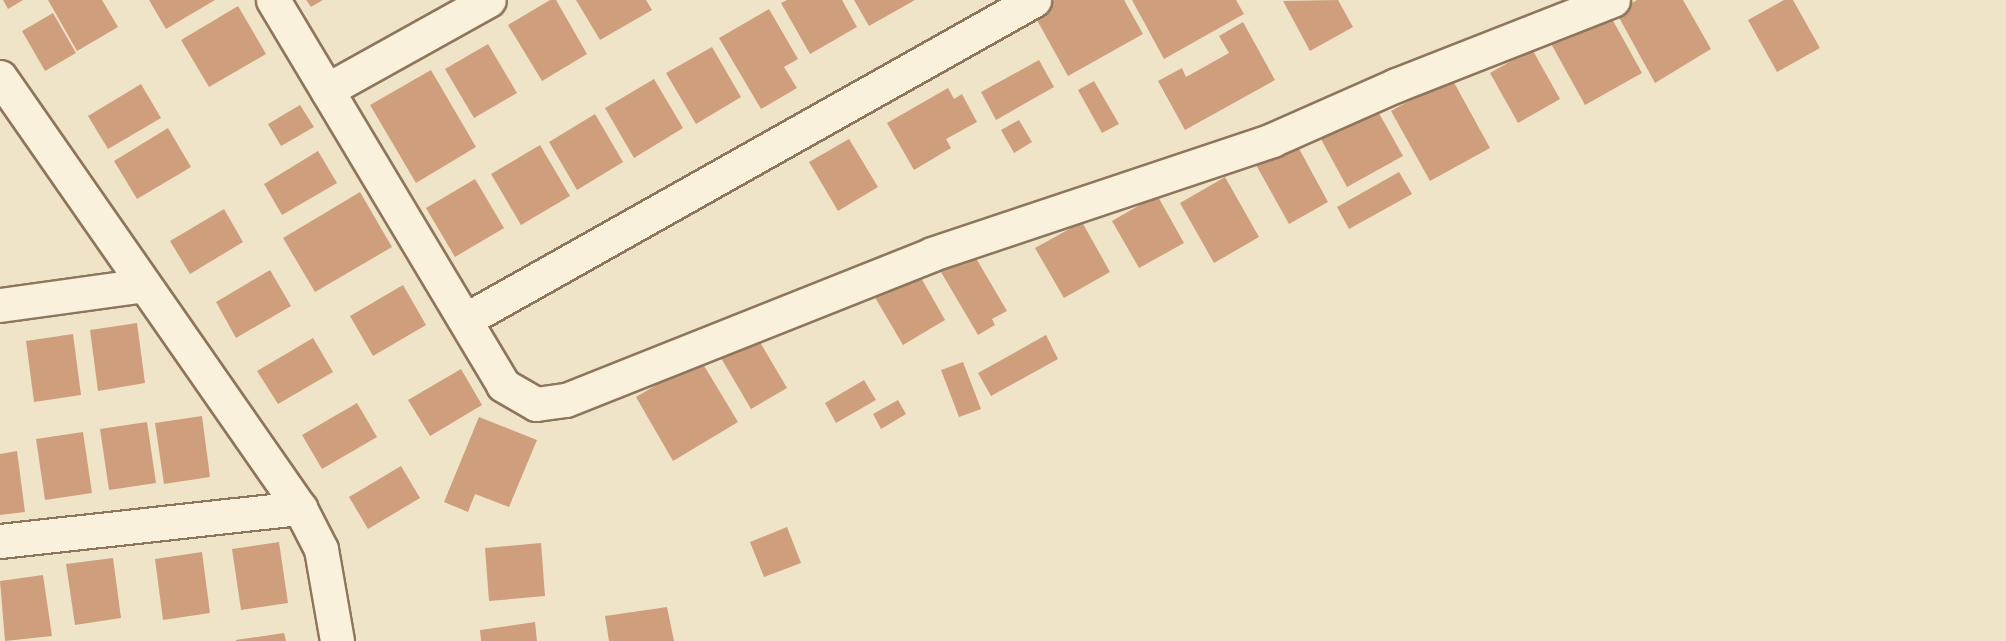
<!DOCTYPE html>
<html>
<head>
<meta charset="utf-8">
<style>
	body { margin:0 }
	#map { position:relative; width:2006px; height:641px; overflow:hidden; background:#f0e4c8; font-family:Lora,serif }
	div>[style] { position:absolute }
	[style*='--x'] { left:calc(var(--x)*1px); top:calc(var(--y)*1px); width:calc(var(--w)*1px); rotate:calc(var(--a)*1deg) }
	.building>* { inset:0; background:#cf9f7d }
	.roads { filter:drop-shadow(2px 0 #8d765c) drop-shadow(-2px 0 #8d765c) drop-shadow(0 2px #8d765c) drop-shadow(0 -2px #8d765c) }
	.minor>* { height:33px; margin:-16.5px; padding:0 16.5px; transform-origin:16.5px; border-radius:16.5px; background:#faf1dc }
	span { translate:-50% -50%; white-space:nowrap; text-align:center; line-height:1.15; -webkit-text-stroke:4.5px #f7eed8; paint-order:stroke }
</style>
</head>
<body>
<div id="map">
	<div class="building">
		<div style="clip-path:polygon(3px 0,23px 0,8px 9px)"></div>
		<div style="clip-path:polygon(48px 0,102px 0,118px 27px,77px 51px)"></div>
		<div style="clip-path:polygon(149px 0,215px 0,166px 29px)"></div>
		<div style="clip-path:polygon(306px 0,323px 0,311px 7px)"></div>
		<div style="clip-path:polygon(550px 0,556px 0,587px 54px,542px 81px,508px 25px)"></div>
		<div style="clip-path:polygon(576px 0,646px 0,652px 10px,600px 40px)"></div>
		<div style="clip-path:polygon(787px 0,842px 0,857px 27px,810px 54px,781px 3px)"></div>
		<div style="clip-path:polygon(854px 0,915px 0,869px 26px)"></div>
		<div style="clip-path:polygon(1055px 0,1124px 0,1143px 34px,1068px 76px,1033px 13px)"></div>
		<div style="clip-path:polygon(1132px 0,1236px 0,1244px 14px,1164px 59px)"></div>
		<div style="clip-path:polygon(1338px 0,1353px 27px,1310px 51px,1283px 1px)"></div>
		<div style="clip-path:polygon(1637px 0,1683px 0,1711px 49px,1655px 83px,1616px 12px)"></div>
		<div style="clip-path:polygon(1784px 0,1793px 0,1820px 48px,1777px 72px,1748px 20px)"></div>
		<div style="clip-path:polygon(238px 6px,266px 54px,209px 87px,181px 40px)"></div>
		<div style="clip-path:polygon(1606px 8px,1642px 73px,1585px 105px,1549px 40px)"></div>
		<div style="clip-path:polygon(769px 9px,798px 59px,784px 67px,797px 88px,761px 109px,719px 38px)"></div>
		<div style="clip-path:polygon(53px 13px,76px 53px,45px 71px,22px 31px)"></div>
		<div style="clip-path:polygon(1243px 22px,1275px 80px,1185px 130px,1158px 81px,1182px 68px,1186px 77px,1229px 53px,1219px 36px)"></div>
		<div style="clip-path:polygon(488px 44px,517px 93px,474px 118px,445px 69px)"></div>
		<div style="clip-path:polygon(712px 47px,741px 97px,696px 124px,666px 73px)"></div>
		<div style="clip-path:polygon(1532px 49px,1560px 99px,1518px 123px,1490px 73px)"></div>
		<div style="clip-path:polygon(1039px 60px,1054px 87px,996px 120px,981px 92px)"></div>
		<div style="clip-path:polygon(431px 70px,476px 147px,416px 183px,370px 105px)"></div>
		<div style="clip-path:polygon(1451px 77px,1490px 148px,1430px 181px,1391px 111px)"></div>
		<div style="clip-path:polygon(654px 79px,683px 128px,634px 158px,605px 108px)"></div>
		<div style="clip-path:polygon(1094px 81px,1119px 124px,1102px 133px,1078px 90px)"></div>
		<div style="clip-path:polygon(141px 84px,161px 118px,108px 149px,88px 116px)"></div>
		<div style="clip-path:polygon(948px 88px,954px 99px,962px 94px,977px 122px,946px 139px,951px 148px,914px 170px,887px 123px)"></div>
		<div style="clip-path:polygon(1371px 99px,1403px 156px,1347px 187px,1316px 130px)"></div>
		<div style="clip-path:polygon(300px 105px,314px 127px,281px 146px,268px 124px)"></div>
		<div style="clip-path:polygon(595px 114px,623px 162px,577px 190px,549px 142px)"></div>
		<div style="clip-path:polygon(1019px 120px,1032px 142px,1014px 153px,1001px 130px)"></div>
		<div style="clip-path:polygon(168px 128px,191px 167px,137px 199px,114px 161px)"></div>
		<div style="clip-path:polygon(849px 139px,878px 187px,838px 211px,809px 162px)"></div>
		<div style="clip-path:polygon(1296px 143px,1328px 202px,1289px 224px,1256px 165px)"></div>
		<div style="clip-path:polygon(540px 145px,570px 196px,521px 225px,491px 174px)"></div>
		<div style="clip-path:polygon(318px 151px,337px 183px,282px 215px,264px 184px)"></div>
		<div style="clip-path:polygon(1399px 172px,1412px 194px,1349px 229px,1337px 207px)"></div>
		<div style="clip-path:polygon(1225px 177px,1259px 237px,1214px 263px,1180px 203px)"></div>
		<div style="clip-path:polygon(475px 179px,504px 228px,455px 257px,426px 208px)"></div>
		<div style="clip-path:polygon(360px 192px,392px 247px,315px 292px,283px 238px)"></div>
		<div style="clip-path:polygon(1157px 195px,1184px 243px,1139px 268px,1112px 221px)"></div>
		<div style="clip-path:polygon(224px 209px,243px 242px,190px 274px,170px 241px)"></div>
		<div style="clip-path:polygon(1082px 222px,1110px 272px,1064px 298px,1035px 248px)"></div>
		<div style="clip-path:polygon(973px 253px,1007px 311px,992px 319px,995px 325px,978px 335px,941px 272px)"></div>
		<div style="clip-path:polygon(916px 269px,945px 320px,903px 345px,873px 294px)"></div>
		<div style="clip-path:polygon(270px 270px,291px 306px,236px 338px,216px 302px)"></div>
		<div style="clip-path:polygon(403px 285px,426px 325px,373px 356px,350px 316px)"></div>
		<div style="clip-path:polygon(137px 323px,145px 383px,98px 391px,90px 330px)"></div>
		<div style="clip-path:polygon(73px 334px,81px 395px,34px 402px,26px 341px)"></div>
		<div style="clip-path:polygon(1046px 335px,1058px 359px,991px 396px,978px 373px)"></div>
		<div style="clip-path:polygon(757px 337px,787px 388px,751px 409px,721px 358px)"></div>
		<div style="clip-path:polygon(313px 338px,333px 372px,278px 404px,257px 371px)"></div>
		<div style="clip-path:polygon(700px 359px,738px 422px,673px 461px,636px 397px)"></div>
		<div style="clip-path:polygon(963px 362px,981px 409px,959px 417px,941px 370px)"></div>
		<div style="clip-path:polygon(461px 369px,482px 405px,430px 436px,408px 400px)"></div>
		<div style="clip-path:polygon(864px 380px,876px 400px,836px 423px,825px 403px)"></div>
		<div style="clip-path:polygon(898px 400px,906px 414px,881px 429px,873px 414px)"></div>
		<div style="clip-path:polygon(357px 403px,377px 437px,322px 469px,302px 435px)"></div>
		<div style="clip-path:polygon(202px 416px,210px 477px,164px 484px,155px 423px)"></div>
		<div style="clip-path:polygon(479px 417px,537px 440px,509px 507px,475px 494px,468px 512px,444px 502px)"></div>
		<div style="clip-path:polygon(147px 422px,156px 483px,109px 490px,100px 429px)"></div>
		<div style="clip-path:polygon(83px 432px,92px 493px,45px 500px,36px 439px)"></div>
		<div style="clip-path:polygon(17px 451px,25px 512px,0 515px,0 454px)"></div>
		<div style="clip-path:polygon(401px 466px,420px 498px,368px 529px,349px 497px)"></div>
		<div style="clip-path:polygon(787px 527px,801px 563px,764px 577px,750px 542px)"></div>
		<div style="clip-path:polygon(279px 542px,288px 603px,241px 610px,232px 549px)"></div>
		<div style="clip-path:polygon(541px 543px,545px 596px,489px 601px,485px 548px)"></div>
		<div style="clip-path:polygon(202px 552px,210px 613px,163px 620px,155px 559px)"></div>
		<div style="clip-path:polygon(113px 558px,121px 618px,75px 625px,66px 564px)"></div>
		<div style="clip-path:polygon(43px 575px,52px 636px,5px 641px,0 581px)"></div>
		<div style="clip-path:polygon(667px 607px,674px 641px,609px 641px,605px 616px)"></div>
		<div style="clip-path:polygon(535px 622px,537px 641px,481px 641px,480px 630px)"></div>
		<div style="clip-path:polygon(284px 633px,286px 641px,236px 641px,236px 640px)"></div>
	</div>
	<div class="roads">
		<div class="minor">
			<div style="--x:273;--y:0;--w:448;--a:59.1"></div>
			<div style="--x:503;--y:385;--w:38;--a:30"></div>
			<div style="--x:536;--y:404;--w:30;--a:-8"></div>
			<div style="--x:566;--y:400;--w:394;--a:-21.7"></div>
			<div style="--x:932;--y:254;--w:359;--a:-18.5"></div>
			<div style="--x:1272;--y:140;--w:136;--a:-23.9"></div>
			<div style="--x:1396;--y:85;--w:233;--a:-21.4"></div>
			<div style="--x:0;--y:77;--w:525;--a:55.16"></div>
			<div style="--x:300;--y:508;--w:46;--a:62.9"></div>
			<div style="--x:321;--y:549;--w:93;--a:80.1"></div>
			<div style="--x:327;--y:90;--w:185;--a:-29.1"></div>
			<div style="--x:0;--y:305;--w:145;--a:-7.9"></div>
			<div style="--x:465;--y:320;--w:653;--a:-29.35"></div>
			<div style="--x:0;--y:541;--w:302;--a:-6.3"></div>
		</div>
	</div>
</div>
</body>
</html>
